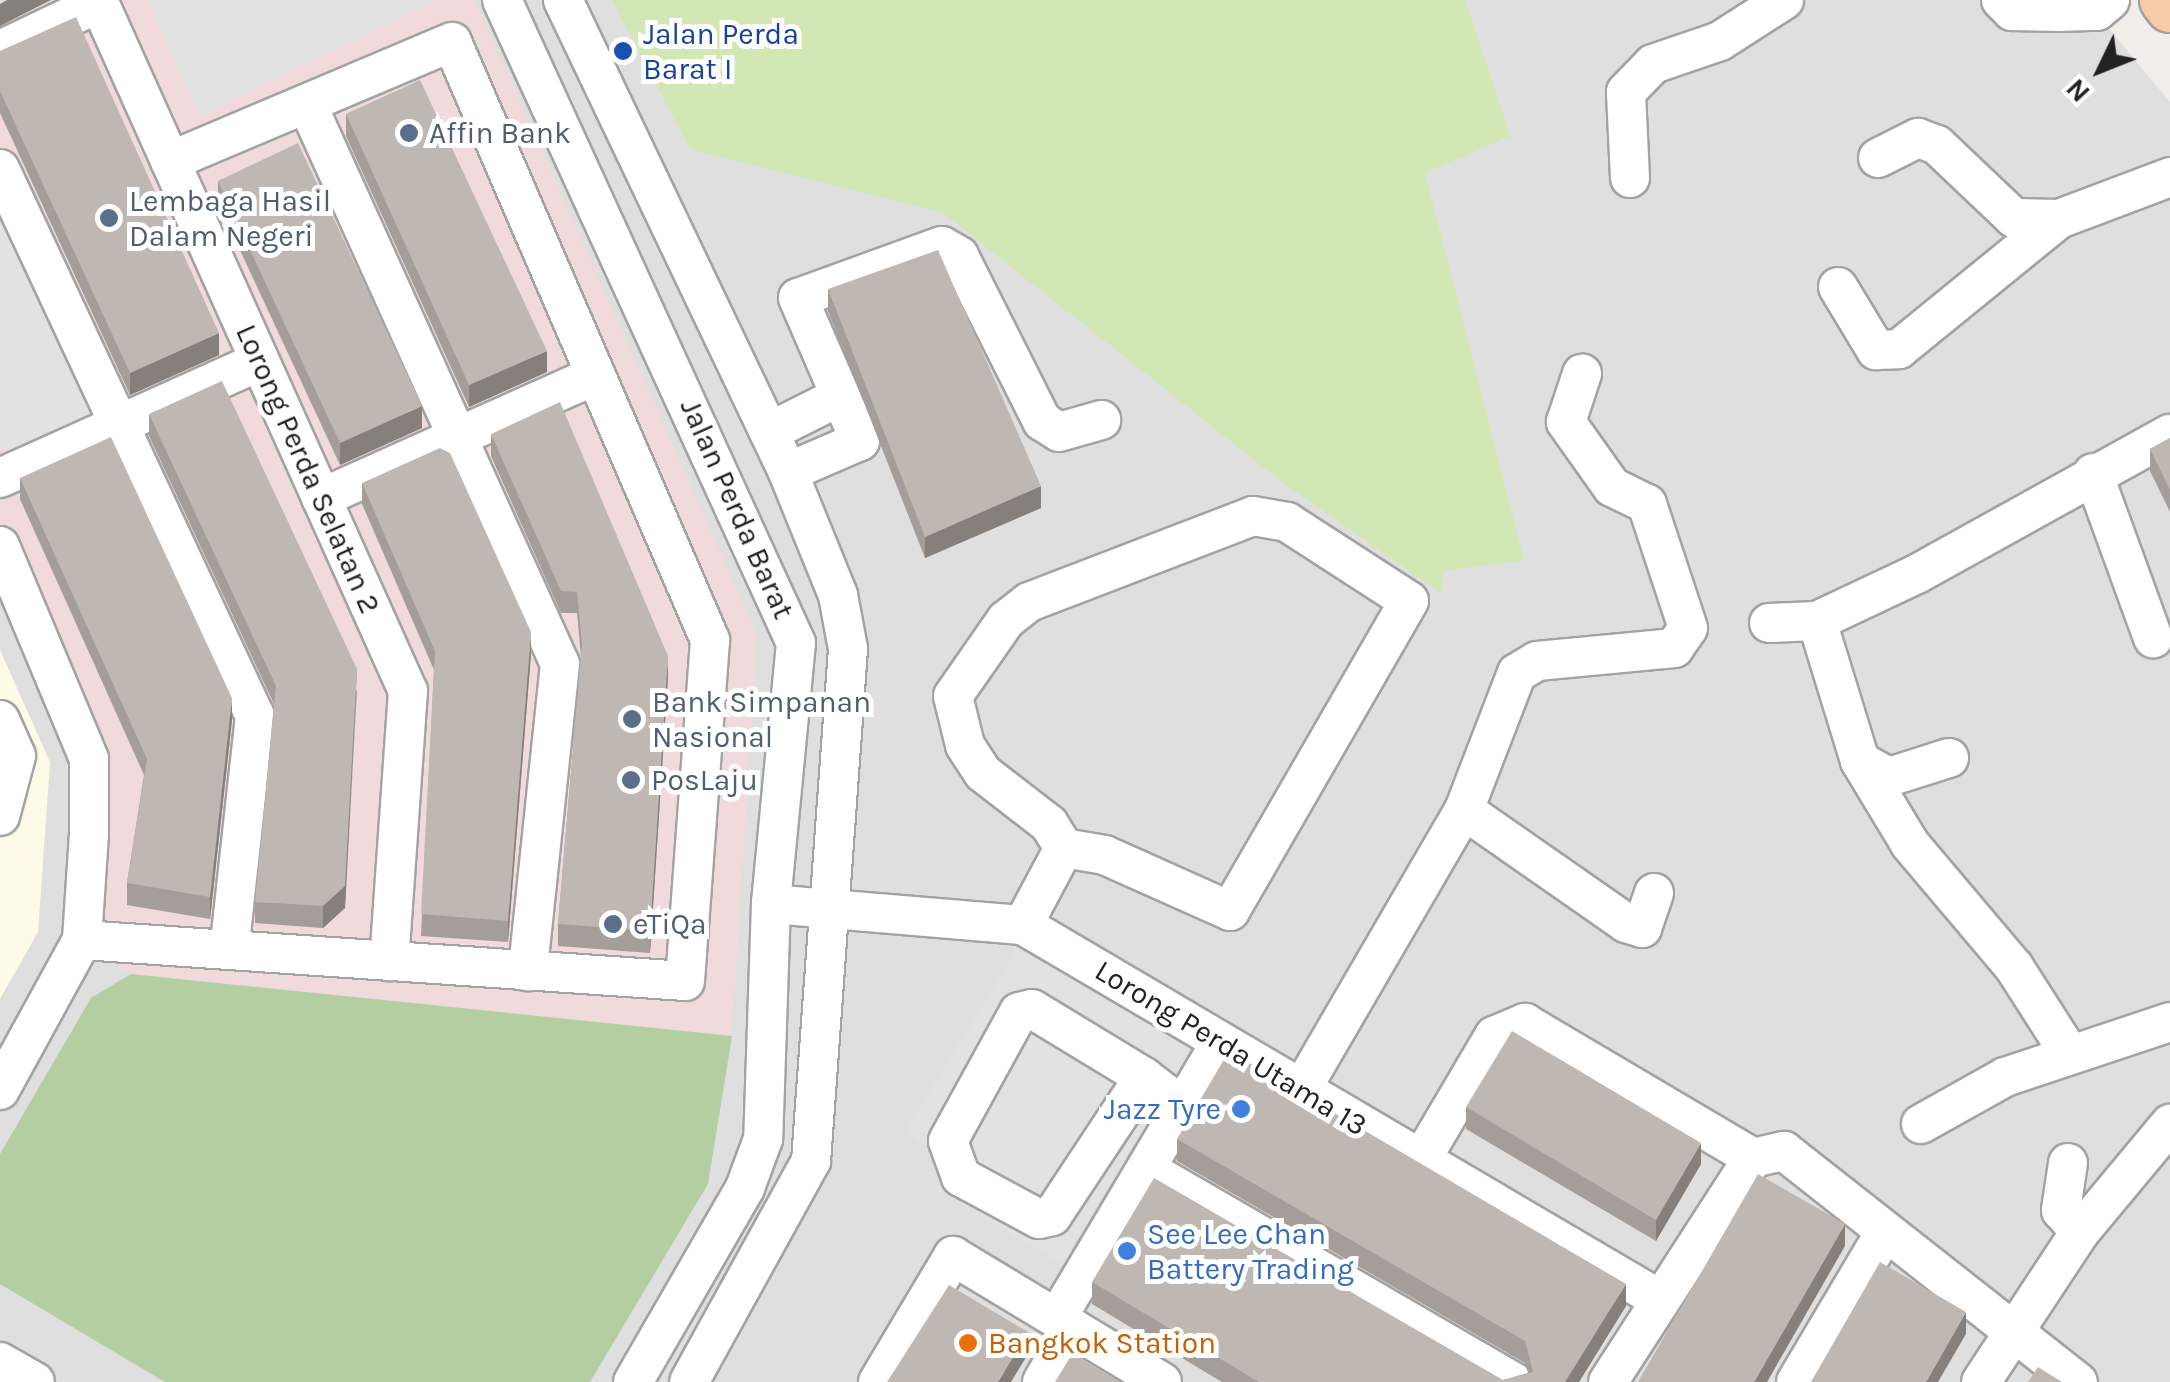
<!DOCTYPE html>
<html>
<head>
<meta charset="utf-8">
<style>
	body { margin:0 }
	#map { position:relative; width:2170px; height:1382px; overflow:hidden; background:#f1eee9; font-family:Karla,sans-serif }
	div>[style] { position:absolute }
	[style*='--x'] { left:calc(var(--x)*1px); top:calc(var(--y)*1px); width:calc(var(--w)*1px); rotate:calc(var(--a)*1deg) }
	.residential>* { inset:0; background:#e0dfdf }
	.commercial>* { inset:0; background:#f0dadc }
	.education>* { inset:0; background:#fdfbe6 }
	.grass>* { inset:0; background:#d2e7b3 }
	.forest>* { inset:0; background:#b3cea1 }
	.parking>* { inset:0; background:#e2e2e2 }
	.roads { filter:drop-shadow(2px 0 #a3a3a3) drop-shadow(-2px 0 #a3a3a3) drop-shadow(0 2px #a3a3a3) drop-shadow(0 -2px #a3a3a3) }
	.minor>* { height:38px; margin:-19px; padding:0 19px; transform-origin:19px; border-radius:19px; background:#fff }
	.major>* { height:48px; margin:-24px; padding:0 24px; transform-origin:24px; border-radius:24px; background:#f7cda9 }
	.wall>* { inset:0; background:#a49d99 }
	.shaded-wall>* { inset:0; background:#86807d }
	.building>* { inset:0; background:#bfb7b2 }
	.dots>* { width:28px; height:28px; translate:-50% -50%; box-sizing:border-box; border:5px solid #fff; border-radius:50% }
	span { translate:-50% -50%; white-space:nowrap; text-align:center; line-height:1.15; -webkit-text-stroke:10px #fff; paint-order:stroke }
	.transit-label { font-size:30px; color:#164399 }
	.left { translate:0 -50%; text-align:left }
	.service-label { font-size:30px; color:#4e5e75 }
	.street-label { font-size:30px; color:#222 }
	.shop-label { font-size:30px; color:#366cbe }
	.right { translate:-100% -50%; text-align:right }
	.food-label { font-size:30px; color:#c56008 }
	.north { position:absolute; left:2050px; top:20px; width:100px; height:100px; -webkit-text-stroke:8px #fff; paint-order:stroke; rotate:227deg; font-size:28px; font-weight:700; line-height:40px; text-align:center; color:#222 }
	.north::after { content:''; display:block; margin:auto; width:35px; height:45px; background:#222; clip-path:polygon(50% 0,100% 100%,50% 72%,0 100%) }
</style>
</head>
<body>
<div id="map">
	<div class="residential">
		<div style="clip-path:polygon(0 0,2085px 0,2170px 102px,2170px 1382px,0 1382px)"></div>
	</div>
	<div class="commercial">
		<div style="clip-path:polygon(0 0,475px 0,757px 635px,732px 1036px,131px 974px,60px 939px,78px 768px,0 604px)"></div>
	</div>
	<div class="education">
		<div style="clip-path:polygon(0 650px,50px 762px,38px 932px,0 999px)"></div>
	</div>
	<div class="grass">
		<div style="clip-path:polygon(612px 0,1465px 0,1510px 136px,1425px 173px,1524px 560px,1443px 571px,1442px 594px,1282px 482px,942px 212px,690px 149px)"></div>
	</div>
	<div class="forest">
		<div style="clip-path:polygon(131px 974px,732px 1036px,708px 1184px,590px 1382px,165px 1382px,0 1284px,0 1154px,91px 998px)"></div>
	</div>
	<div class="parking">
		<div style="clip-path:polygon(148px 0,437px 0,199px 116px)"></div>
		<div style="clip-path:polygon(0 206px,98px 419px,8px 460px,0 441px)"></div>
		<div style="clip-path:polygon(1020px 945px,1190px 1047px,1063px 1264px,937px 1190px,949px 1161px,905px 1132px)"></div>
	</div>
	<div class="roads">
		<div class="minor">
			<div style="--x:98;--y:0;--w:757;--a:65.84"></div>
			<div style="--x:408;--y:691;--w:271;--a:94"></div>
			<div style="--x:502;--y:0;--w:707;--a:65.43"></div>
			<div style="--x:796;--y:643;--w:262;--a:95.5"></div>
			<div style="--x:771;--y:904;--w:235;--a:91.9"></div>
			<div style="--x:763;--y:1139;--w:52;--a:110.2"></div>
			<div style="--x:745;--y:1188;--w:224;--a:120"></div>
			<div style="--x:563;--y:0;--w:523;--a:64.51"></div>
			<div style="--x:788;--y:472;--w:133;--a:67.9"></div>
			<div style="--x:838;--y:595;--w:55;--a:79.5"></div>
			<div style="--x:848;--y:649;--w:513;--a:94.13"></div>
			<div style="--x:811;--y:1161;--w:252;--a:118.9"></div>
			<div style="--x:2001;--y:0;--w:16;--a:45"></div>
			<div style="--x:2012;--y:11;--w:47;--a:1.2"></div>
			<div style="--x:2059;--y:12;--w:38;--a:-2"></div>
			<div style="--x:2097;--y:11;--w:17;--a:-40"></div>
			<div style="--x:0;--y:50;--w:110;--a:-25.4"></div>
			<div style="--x:307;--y:104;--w:614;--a:65.69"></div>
			<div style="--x:560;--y:664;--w:309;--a:96"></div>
			<div style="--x:1878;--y:158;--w:45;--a:-26.6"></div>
			<div style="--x:1918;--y:138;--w:20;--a:20"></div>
			<div style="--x:1937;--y:145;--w:106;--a:43.5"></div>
			<div style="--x:2014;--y:218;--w:45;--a:1.3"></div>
			<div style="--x:2059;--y:219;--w:119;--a:-20.7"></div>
			<div style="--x:0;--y:169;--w:604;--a:65.01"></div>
			<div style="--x:255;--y:716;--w:235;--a:96.3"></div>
			<div style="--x:1630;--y:178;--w:86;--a:-92.7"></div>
			<div style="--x:1626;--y:92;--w:39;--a:-46"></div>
			<div style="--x:1653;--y:64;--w:71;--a:-18.9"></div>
			<div style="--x:1720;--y:41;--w:76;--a:-32.6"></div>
			<div style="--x:1838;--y:287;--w:74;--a:58.9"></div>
			<div style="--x:1876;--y:350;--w:23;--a:-2"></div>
			<div style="--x:1899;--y:349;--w:206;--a:-39.1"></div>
			<div style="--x:769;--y:432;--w:78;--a:-26.6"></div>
			<div style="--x:788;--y:472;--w:78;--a:-23.3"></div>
			<div style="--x:860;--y:441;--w:156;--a:-113.4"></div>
			<div style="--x:798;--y:298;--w:153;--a:-19.9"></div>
			<div style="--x:942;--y:246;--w:20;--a:30"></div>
			<div style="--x:959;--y:256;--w:185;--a:63.3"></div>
			<div style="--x:1042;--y:421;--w:20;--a:33"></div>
			<div style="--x:1059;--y:432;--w:44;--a:-15.9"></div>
			<div style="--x:2093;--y:473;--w:176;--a:70"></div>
			<div style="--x:0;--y:478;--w:283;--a:-24.2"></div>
			<div style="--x:321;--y:498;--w:299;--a:-24.1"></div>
			<div style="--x:0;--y:546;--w:231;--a:67.3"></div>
			<div style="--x:89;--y:759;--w:75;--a:90"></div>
			<div style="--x:89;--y:834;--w:106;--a:93.8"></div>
			<div style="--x:82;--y:940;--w:171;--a:118.7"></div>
			<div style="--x:1817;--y:621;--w:146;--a:72.9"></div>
			<div style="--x:1860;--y:761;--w:97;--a:58.9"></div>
			<div style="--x:1910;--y:844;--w:161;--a:49.8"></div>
			<div style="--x:2014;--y:967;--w:102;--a:57.4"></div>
			<div style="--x:1769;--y:623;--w:48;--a:-2.4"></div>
			<div style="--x:1817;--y:621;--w:110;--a:-25.2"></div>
			<div style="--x:1917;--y:574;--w:289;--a:-29"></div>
			<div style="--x:0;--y:720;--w:39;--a:66"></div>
			<div style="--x:16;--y:756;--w:62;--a:104.9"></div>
			<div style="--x:1860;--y:761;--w:33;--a:29"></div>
			<div style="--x:1889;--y:777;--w:63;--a:-17.6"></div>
			<div style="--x:1464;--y:810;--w:198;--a:34.9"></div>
			<div style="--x:1626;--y:923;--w:17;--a:17"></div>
			<div style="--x:1642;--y:928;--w:37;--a:-71"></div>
			<div style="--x:771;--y:904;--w:253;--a:4.8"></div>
			<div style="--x:1023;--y:925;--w:736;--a:30.47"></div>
			<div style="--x:1023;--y:925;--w:87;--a:-62"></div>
			<div style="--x:1064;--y:848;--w:28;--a:-122"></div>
			<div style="--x:1049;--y:824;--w:83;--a:-142.3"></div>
			<div style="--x:983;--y:773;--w:33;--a:-123"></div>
			<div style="--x:965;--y:745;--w:50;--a:-103.8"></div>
			<div style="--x:953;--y:696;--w:93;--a:-55.1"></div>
			<div style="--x:1006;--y:620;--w:29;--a:-38"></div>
			<div style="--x:1029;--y:602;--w:240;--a:-21"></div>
			<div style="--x:1253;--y:516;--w:35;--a:10"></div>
			<div style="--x:1287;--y:522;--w:145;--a:32.9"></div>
			<div style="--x:1409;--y:601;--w:358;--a:120"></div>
			<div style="--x:1230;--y:911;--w:137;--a:-155.9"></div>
			<div style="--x:1105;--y:855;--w:42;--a:-170.3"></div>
			<div style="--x:82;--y:940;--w:604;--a:3.89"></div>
			<div style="--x:685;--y:981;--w:342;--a:-85.8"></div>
			<div style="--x:710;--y:640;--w:651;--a:-113.34"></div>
			<div style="--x:452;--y:42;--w:306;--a:157.1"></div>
			<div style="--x:1144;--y:1077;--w:167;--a:123.5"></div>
			<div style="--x:1052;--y:1216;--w:13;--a:167"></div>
			<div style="--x:1039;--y:1219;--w:89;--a:-151.7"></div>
			<div style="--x:961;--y:1177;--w:38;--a:-110"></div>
			<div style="--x:948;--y:1141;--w:147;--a:-61.2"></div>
			<div style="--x:1019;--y:1012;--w:13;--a:-13"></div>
			<div style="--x:1032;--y:1009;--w:131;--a:31.3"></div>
			<div style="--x:1144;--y:1077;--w:49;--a:37.6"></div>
			<div style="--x:1301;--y:1090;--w:324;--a:-59.8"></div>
			<div style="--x:1464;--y:810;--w:147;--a:-68.9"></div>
			<div style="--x:1517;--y:673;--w:23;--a:-31"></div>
			<div style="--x:1537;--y:661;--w:138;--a:-5.4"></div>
			<div style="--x:1674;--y:648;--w:24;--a:-55"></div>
			<div style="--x:1688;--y:628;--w:131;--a:-108.3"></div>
			<div style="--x:1647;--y:504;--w:39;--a:-154"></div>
			<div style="--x:1612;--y:487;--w:80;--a:-125.3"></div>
			<div style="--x:1566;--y:422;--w:51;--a:-71.6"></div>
			<div style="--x:1921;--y:1124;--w:96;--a:-29.2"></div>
			<div style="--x:2005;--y:1077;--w:174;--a:-18.4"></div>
			<div style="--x:1421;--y:1160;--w:144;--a:-59.5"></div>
			<div style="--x:1494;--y:1036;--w:34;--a:-23"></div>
			<div style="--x:1525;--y:1023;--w:265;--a:30.6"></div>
			<div style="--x:2068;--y:1163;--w:48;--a:98.5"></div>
			<div style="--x:2061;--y:1210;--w:29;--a:49"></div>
			<div style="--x:1146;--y:1169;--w:425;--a:30.1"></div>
			<div style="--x:1057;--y:1318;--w:321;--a:-59.3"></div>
			<div style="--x:0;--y:1362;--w:40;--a:29.7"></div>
			<div style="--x:878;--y:1382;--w:147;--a:-59.2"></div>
			<div style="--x:953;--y:1256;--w:244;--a:31.1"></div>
			<div style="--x:1042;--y:1382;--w:62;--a:-60.1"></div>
			<div style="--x:1608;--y:1382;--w:267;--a:-57.1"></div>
			<div style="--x:1753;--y:1158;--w:32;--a:-13"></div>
			<div style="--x:1784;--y:1151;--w:374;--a:38.2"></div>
			<div style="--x:1796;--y:1382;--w:174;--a:-59.3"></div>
			<div style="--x:1981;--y:1382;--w:180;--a:-56.6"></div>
			<div style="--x:2080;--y:1232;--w:141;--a:-50.2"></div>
		</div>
		<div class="major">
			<div style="--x:2164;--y:0;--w:10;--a:53"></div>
		</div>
	</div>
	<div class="wall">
		<div style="clip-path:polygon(0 51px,219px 355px,130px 395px,0 113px)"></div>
		<div style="clip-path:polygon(346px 114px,547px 372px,469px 407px,346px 136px)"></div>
		<div style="clip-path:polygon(218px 181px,422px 428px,340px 465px,218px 203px)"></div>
		<div style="clip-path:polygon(828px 289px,1041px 508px,925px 558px,828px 311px)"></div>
		<div style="clip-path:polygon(149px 414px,357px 691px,345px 908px,323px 928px,255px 923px,255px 902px,274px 704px,149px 436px)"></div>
		<div style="clip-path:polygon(491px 434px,668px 677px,650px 953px,558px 946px,558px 924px,581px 657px,577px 613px,561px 613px,491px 456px)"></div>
		<div style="clip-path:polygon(2170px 438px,2170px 512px,2150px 471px,2150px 449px)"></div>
		<div style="clip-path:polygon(20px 478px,232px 720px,210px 919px,127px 905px,127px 883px,144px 775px,20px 499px)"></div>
		<div style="clip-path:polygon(362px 483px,531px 654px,508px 942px,421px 936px,434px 670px,362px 504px)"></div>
		<div style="clip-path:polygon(1466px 1107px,1701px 1164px,1656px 1241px,1466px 1129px)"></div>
		<div style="clip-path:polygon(1177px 1139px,1626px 1306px,1579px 1382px,1222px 1382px,1092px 1304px,1092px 1282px,1503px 1380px,1528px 1373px,1525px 1363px,1177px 1161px)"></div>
	</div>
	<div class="shaded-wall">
		<div style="clip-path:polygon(7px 0,51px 0,0 26px,0 4px)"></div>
		<div style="clip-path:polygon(219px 333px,219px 355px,130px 395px,130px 373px)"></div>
		<div style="clip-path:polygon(547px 351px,547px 372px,469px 407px,469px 385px)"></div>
		<div style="clip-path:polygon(422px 406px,422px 428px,340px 465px,340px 443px)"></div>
		<div style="clip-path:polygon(1041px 486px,1041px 508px,925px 558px,925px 537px)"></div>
		<div style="clip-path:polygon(531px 632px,531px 654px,508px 942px,508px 921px)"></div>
		<div style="clip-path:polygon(668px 656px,668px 677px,650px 953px,650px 931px)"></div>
		<div style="clip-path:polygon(357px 669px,345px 908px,323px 928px,323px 906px)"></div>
		<div style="clip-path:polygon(232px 698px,232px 720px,210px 919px,210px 897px)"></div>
		<div style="clip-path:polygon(1701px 1143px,1701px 1164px,1656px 1241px,1656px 1220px)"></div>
		<div style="clip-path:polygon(1845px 1224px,1845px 1246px,1767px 1382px,1754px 1382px)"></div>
		<div style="clip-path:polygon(1626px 1284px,1626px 1306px,1579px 1382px,1565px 1382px)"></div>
		<div style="clip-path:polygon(1966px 1312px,1966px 1334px,1938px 1382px,1926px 1382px)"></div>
		<div style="clip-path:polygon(1028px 1332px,1028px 1354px,1011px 1382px,998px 1382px)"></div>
	</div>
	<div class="building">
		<div style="clip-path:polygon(76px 17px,219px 333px,130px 373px,0 91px,0 51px)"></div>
		<div style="clip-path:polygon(420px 80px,547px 351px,469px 385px,346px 114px)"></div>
		<div style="clip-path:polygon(298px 143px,422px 406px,340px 443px,218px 181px)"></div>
		<div style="clip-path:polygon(938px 250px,1041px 486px,925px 537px,828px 289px)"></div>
		<div style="clip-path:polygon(222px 381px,357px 669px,345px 886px,323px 906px,255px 902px,276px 686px,149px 414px)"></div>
		<div style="clip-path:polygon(560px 402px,668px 656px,650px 931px,558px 924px,582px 644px,577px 592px,561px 591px,491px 434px)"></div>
		<div style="clip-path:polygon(111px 437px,232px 698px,210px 897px,127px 883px,147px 759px,20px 478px)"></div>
		<div style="clip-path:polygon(2170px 438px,2170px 490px,2150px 449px)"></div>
		<div style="clip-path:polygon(440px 448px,450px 453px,531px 632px,508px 921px,421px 914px,435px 651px,362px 483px)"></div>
		<div style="clip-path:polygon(1512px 1031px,1701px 1143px,1656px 1220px,1466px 1107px)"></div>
		<div style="clip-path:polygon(1229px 1051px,1626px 1284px,1565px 1382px,1259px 1382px,1092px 1282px,1154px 1178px,1503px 1380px,1533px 1372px,1525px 1341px,1177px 1139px)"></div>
		<div style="clip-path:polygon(1758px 1174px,1845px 1224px,1754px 1382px,1638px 1382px)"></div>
		<div style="clip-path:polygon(1880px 1262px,1966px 1312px,1926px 1382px,1811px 1382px)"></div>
		<div style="clip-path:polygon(949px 1285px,1028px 1332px,998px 1382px,887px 1382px)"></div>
		<div style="clip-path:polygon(1072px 1354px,1120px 1382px,1055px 1382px)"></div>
		<div style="clip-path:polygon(2038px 1367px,2062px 1382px,2028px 1382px)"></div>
	</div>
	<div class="dots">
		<div style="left:623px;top:51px;background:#1a4fb4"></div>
		<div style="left:409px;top:133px;background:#5c6f8a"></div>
		<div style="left:109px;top:218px;background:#5c6f8a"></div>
		<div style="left:632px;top:719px;background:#5c6f8a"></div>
		<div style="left:631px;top:780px;background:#5c6f8a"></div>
		<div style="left:613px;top:924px;background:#5c6f8a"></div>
		<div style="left:1241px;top:1109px;background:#3f7fe0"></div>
		<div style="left:1127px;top:1251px;background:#3f7fe0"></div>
		<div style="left:968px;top:1343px;background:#e8710a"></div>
	</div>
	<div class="transit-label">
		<span class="left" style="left:643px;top:51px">Jalan Perda<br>Barat I</span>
	</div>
	<div class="service-label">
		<span class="left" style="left:429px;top:133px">Affin Bank</span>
		<span class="left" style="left:129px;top:218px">Lembaga Hasil<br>Dalam Negeri</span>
		<span class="left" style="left:652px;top:719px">Bank Simpanan<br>Nasional</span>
		<span class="left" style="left:651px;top:780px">PosLaju</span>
		<span class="left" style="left:633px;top:924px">eTiQa</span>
	</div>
	<div class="street-label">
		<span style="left:308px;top:469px;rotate:66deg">Lorong Perda Selatan 2</span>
		<span style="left:737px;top:509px;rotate:66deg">Jalan Perda Barat</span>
		<span style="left:1231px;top:1048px;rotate:31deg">Lorong Perda Utama 13</span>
	</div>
	<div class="shop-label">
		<span class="right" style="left:1221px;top:1109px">Jazz Tyre</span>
		<span class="left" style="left:1147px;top:1251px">See Lee Chan<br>Battery Trading</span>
	</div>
	<div class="food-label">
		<span class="left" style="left:988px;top:1343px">Bangkok Station</span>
	</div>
	<div class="north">N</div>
</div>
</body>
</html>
